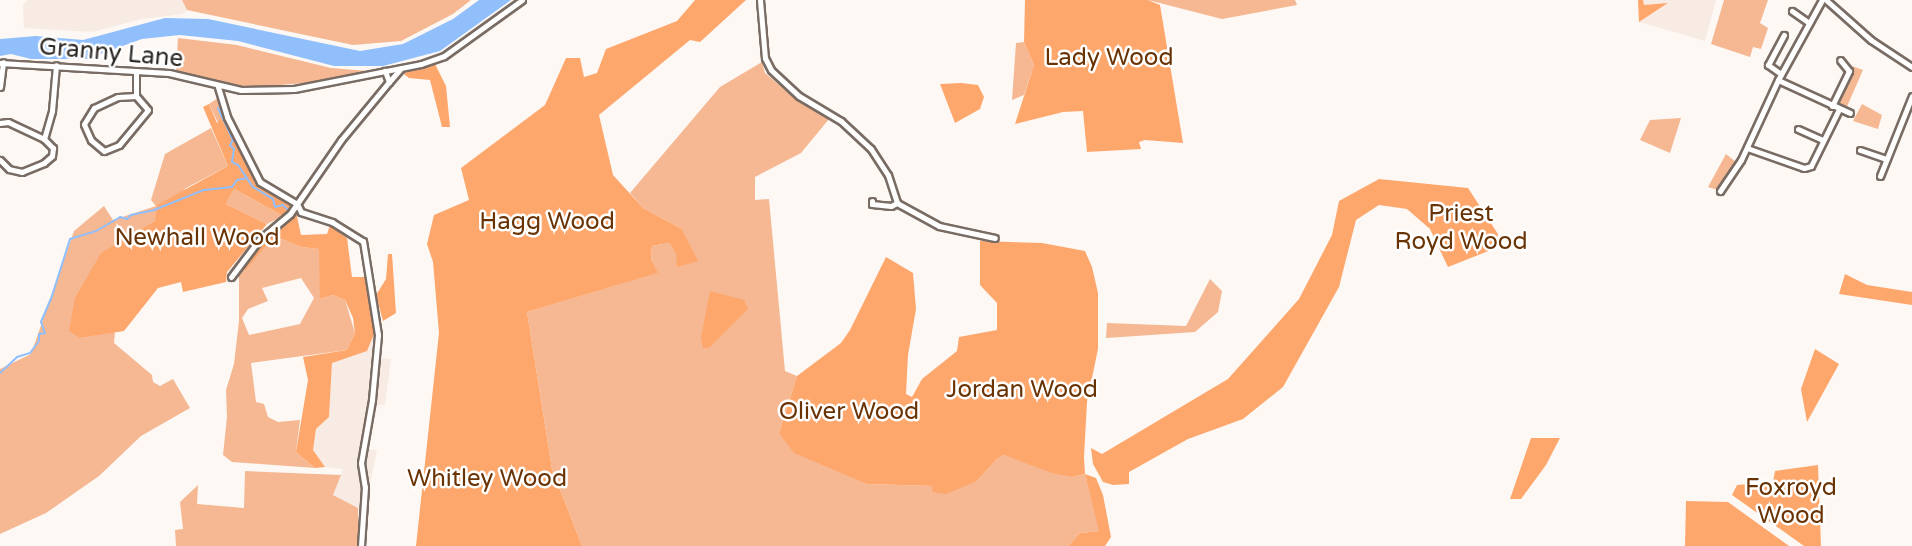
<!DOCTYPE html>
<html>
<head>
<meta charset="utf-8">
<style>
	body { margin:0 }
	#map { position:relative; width:1912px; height:546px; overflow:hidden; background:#fdf8f4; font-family:"Varela Round",sans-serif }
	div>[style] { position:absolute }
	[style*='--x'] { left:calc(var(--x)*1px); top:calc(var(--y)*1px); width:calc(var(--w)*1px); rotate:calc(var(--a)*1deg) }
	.built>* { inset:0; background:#f8ebe3 }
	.green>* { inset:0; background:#f5b892 }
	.forest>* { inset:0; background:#fea76d }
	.water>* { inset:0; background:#90bffc }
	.stream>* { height:2px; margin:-1px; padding:0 1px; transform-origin:1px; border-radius:1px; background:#90bffc }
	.roads { filter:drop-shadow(2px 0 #796c64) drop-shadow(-2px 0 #796c64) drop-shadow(0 2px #796c64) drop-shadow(0 -2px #796c64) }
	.minor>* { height:5px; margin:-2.5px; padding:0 2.5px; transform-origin:2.5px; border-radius:2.5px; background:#fff }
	span { translate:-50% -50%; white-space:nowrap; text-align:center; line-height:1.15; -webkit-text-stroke:5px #fff; paint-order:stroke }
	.street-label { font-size:24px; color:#2a2521 }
	.park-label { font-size:24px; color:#693304 }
</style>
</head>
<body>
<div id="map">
	<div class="built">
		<div style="clip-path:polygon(27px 0,182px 0,187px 10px,183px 14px,142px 19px,92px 32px,24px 28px,23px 5px)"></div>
		<div style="clip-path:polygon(1643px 0,1716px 0,1705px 41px,1639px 22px,1667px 4px,1643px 5px)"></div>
		<div style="clip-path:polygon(375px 332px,383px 333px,381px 358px,391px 359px,385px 405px,377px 405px,368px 449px,377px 450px,370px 484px,358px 508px,332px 495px,343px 469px,325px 467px,313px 450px,316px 429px,329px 417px,332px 362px,367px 351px)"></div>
	</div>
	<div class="green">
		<div style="clip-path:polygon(182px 0,471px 0,453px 14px,401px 41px,353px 45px,187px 10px)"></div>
		<div style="clip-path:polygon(1148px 0,1295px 0,1297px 5px,1222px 19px)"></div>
		<div style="clip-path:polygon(1724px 0,1768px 0,1760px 23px,1768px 28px,1761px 49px,1753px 47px,1750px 57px,1711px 44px)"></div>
		<div style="clip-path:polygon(178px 38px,237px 45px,331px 68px,368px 71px,329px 81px,255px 87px,221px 84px,176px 71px)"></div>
		<div style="clip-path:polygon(1024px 42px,1034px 65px,1024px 95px,1012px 100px,1016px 43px)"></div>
		<div style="clip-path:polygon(762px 62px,765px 73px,797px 100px,829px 119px,801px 153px,755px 177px,755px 200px,769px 199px,785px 371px,797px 376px,779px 433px,867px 484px,933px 486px,977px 481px,997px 459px,1004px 455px,1072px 477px,1085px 474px,1100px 531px,1080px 533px,1068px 546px,582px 546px,552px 469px,527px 312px,657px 273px,651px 259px,652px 246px,669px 243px,676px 254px,697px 261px,682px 229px,643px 208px,630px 193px,720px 87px)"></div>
		<div style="clip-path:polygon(1849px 65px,1863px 70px,1845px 111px,1833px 105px,1850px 71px)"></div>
		<div style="clip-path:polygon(218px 98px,225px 115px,218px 123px,209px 104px)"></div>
		<div style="clip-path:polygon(1862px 104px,1882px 115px,1878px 129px,1853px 121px)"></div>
		<div style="clip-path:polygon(1681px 118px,1670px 153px,1640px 140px,1650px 120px)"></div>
		<div style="clip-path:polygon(211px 128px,228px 166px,186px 188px,155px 221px,138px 233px,80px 338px,115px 332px,114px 343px,152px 375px,153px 382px,160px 386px,173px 379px,190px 408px,141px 436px,99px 476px,46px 513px,0 534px,0 369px,31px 354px,74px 231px,104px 206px,113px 220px,156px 206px,151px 200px,165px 154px)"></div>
		<div style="clip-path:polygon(1726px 154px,1736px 162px,1718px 190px,1708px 187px)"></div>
		<div style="clip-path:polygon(234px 189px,283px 216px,267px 224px,226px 204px)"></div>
		<div style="clip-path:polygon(evenodd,282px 239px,301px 247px,320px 249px,320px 299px,333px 295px,345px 300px,355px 333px,347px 350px,251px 363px,256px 402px,264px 404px,268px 417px,278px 422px,300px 420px,296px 452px,315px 468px,232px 462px,223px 455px,227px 417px,226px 390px,234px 364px,239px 321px,239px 271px,245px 269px,269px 243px,282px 239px,301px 278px,314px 298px,300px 324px,249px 335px,242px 318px,248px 309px,268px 301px,262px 288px,301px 278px)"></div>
		<div style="clip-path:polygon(1210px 279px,1222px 291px,1218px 312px,1195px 332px,1106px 338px,1107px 323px,1186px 326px)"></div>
		<div style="clip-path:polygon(245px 471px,341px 475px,333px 495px,358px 508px,359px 546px,176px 546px,175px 530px,183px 529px,180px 502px,198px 485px,197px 504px,244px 508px)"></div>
	</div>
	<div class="forest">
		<div style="clip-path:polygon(695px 0,746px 0,700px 42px,690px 40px,599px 115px,613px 175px,643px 208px,682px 229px,698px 261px,677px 267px,676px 254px,669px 243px,652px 246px,651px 259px,658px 273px,527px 312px,552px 469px,582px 546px,416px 546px,439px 333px,433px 262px,427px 244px,434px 215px,469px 200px,461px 168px,545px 105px,566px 58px,580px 58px,584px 77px,597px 73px,606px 49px,677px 21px)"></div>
		<div style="clip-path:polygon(1025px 0,1148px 0,1160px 5px,1183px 143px,1145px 140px,1139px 142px,1141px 149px,1087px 152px,1083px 111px,1063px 112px,1015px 124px,1034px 65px,1024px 42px)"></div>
		<div style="clip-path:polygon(1638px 0,1643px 0,1644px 5px,1668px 3px,1639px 22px)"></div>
		<div style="clip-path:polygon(435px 64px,446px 86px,450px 127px,442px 127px,430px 80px,409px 78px,401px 72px)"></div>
		<div style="clip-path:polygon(961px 83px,978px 85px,984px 97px,980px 109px,955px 123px,940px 84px)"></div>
		<div style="clip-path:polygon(209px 104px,217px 123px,225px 115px,259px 184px,293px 205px,283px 216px,234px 189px,226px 204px,267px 224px,227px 272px,226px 282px,183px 292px,181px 282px,158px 288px,124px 331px,80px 338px,69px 331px,75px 298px,101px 253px,155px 221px,157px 205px,228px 166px,203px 107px)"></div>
		<div style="clip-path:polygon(1379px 179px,1468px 188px,1498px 234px,1496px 248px,1448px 267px,1430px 229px,1407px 209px,1379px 205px,1356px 220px,1339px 287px,1283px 387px,1243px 419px,1188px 439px,1129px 472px,1129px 484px,1113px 485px,1103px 482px,1093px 464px,1091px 448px,1102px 454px,1228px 379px,1299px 299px,1332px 235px,1339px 201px)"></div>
		<div style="clip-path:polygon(296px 212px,301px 235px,327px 234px,330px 225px,347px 238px,352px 277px,365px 277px,375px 332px,367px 351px,332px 363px,329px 417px,316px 429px,313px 450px,325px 467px,315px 468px,296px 452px,308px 380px,303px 357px,347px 350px,355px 333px,353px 318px,345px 300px,333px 295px,320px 299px,319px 249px,301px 247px,282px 239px,269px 243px,245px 270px,239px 271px,263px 240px)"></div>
		<div style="clip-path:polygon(980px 241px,1042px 243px,1085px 251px,1092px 267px,1098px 293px,1098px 349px,1087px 402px,1084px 457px,1085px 474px,1096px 478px,1103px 495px,1111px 537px,1105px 546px,1068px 546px,1080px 533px,1099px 531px,1085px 474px,1072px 477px,1052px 473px,1004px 455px,997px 459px,977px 481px,946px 494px,932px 492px,933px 486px,867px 484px,794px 453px,779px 433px,797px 376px,841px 343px,850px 330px,886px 257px,913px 273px,916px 309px,908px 355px,906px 394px,912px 397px,922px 379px,957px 351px,959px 337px,997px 330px,997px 303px,980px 285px)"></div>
		<div style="clip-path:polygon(388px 254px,392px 254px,396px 313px,383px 321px,376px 295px,386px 279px)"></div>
		<div style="clip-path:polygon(1845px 274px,1867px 285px,1912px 292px,1912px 305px,1839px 294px)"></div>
		<div style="clip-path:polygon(710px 291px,744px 300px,748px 309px,709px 348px,703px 348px,701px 338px)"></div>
		<div style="clip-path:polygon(1815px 349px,1839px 364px,1807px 422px,1801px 389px)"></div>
		<div style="clip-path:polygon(1531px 438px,1560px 438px,1546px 465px,1521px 499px,1510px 499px)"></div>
		<div style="clip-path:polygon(1818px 465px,1821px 546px,1804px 546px,1732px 495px,1737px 485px,1773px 482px,1775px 471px)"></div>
		<div style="clip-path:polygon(1686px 501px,1728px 502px,1789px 546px,1685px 546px)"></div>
	</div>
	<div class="water">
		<div style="clip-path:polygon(479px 0,511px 0,440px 51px,383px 66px,334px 66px,238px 41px,180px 35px,142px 39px,87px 59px,31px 59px,11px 54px,0 56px,0 39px,36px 36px,83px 40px,165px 18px,208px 19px,360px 51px,403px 44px,453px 19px)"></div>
	</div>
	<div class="stream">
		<div style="--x:218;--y:108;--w:35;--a:65"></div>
		<div style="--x:233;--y:140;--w:6;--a:121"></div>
		<div style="--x:230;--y:145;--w:6;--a:45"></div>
		<div style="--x:234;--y:149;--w:13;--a:99"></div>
		<div style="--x:232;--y:162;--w:7;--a:27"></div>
		<div style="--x:238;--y:165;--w:27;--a:56"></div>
		<div style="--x:253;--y:187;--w:23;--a:31"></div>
		<div style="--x:273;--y:199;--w:8;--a:76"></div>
		<div style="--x:275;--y:207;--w:8;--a:-14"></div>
		<div style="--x:283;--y:205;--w:8;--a:45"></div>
		<div style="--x:0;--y:373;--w:23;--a:-43"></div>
		<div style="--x:17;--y:357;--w:14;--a:-17"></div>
		<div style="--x:30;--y:353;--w:15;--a:-53"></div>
		<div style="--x:39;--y:341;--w:7;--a:-90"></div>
		<div style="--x:39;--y:334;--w:6;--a:-9"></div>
		<div style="--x:45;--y:333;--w:12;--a:-110"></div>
		<div style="--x:41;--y:322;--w:25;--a:-67"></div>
		<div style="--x:51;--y:299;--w:63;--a:-72.4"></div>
		<div style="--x:70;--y:239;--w:27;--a:-17"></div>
		<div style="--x:96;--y:231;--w:28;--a:-30"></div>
		<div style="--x:120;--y:217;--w:7;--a:16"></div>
		<div style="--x:127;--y:219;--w:6;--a:-45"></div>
		<div style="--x:131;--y:215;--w:24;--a:-12"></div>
		<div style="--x:154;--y:210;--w:54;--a:-21.8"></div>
		<div style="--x:204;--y:190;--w:28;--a:-6"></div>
		<div style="--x:232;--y:187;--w:9;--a:-54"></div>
		<div style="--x:237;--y:180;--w:10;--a:-11"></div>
	</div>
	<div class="roads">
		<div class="minor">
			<div style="--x:760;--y:0;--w:58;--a:85.1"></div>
			<div style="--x:765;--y:58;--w:13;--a:63"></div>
			<div style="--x:771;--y:70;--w:38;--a:43"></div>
			<div style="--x:799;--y:96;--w:49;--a:30.8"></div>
			<div style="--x:841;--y:121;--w:41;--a:43"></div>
			<div style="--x:871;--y:149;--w:31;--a:57"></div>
			<div style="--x:888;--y:175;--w:29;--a:72"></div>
			<div style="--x:897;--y:203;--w:48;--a:28.7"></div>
			<div style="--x:939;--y:226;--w:57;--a:12.1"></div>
			<div style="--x:1826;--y:0;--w:60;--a:41.6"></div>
			<div style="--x:1871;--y:40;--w:49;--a:33.4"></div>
			<div style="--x:1792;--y:11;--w:21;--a:35"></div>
			<div style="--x:0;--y:63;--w:169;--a:3.4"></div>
			<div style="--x:169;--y:73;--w:74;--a:13.3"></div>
			<div style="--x:241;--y:90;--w:53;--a:-1.1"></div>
			<div style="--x:294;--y:89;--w:129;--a:-11.1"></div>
			<div style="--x:421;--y:64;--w:24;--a:-19"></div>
			<div style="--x:444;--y:56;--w:96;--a:-35.7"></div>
			<div style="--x:1781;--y:74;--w:16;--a:-145"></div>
			<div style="--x:1768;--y:65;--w:34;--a:-62"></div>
			<div style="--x:1778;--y:80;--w:79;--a:24.6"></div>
			<div style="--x:389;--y:82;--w:18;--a:-49"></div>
			<div style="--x:0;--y:87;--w:25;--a:-83"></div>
			<div style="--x:218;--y:87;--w:31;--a:73"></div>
			<div style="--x:227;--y:117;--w:73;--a:63.1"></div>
			<div style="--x:260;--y:182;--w:43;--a:30.7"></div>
			<div style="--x:297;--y:204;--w:9;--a:63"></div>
			<div style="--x:301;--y:212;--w:33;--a:18"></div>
			<div style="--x:332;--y:222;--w:36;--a:32"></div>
			<div style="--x:363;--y:241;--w:95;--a:80.9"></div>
			<div style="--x:378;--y:335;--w:65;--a:95.3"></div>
			<div style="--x:372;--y:400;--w:64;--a:99.9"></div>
			<div style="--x:361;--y:463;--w:24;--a:81"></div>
			<div style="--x:365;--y:487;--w:59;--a:93.9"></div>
			<div style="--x:136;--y:96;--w:18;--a:49"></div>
			<div style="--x:148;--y:110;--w:45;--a:129.6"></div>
			<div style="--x:119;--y:145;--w:16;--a:158"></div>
			<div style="--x:104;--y:151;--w:17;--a:-140"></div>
			<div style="--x:91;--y:140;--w:17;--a:-114"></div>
			<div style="--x:84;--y:124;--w:19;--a:-58"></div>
			<div style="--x:94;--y:108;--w:26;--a:-25"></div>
			<div style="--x:118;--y:97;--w:18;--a:-3"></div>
			<div style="--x:136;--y:96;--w:25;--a:-90"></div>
			<div style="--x:1832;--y:106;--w:39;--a:-64"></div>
			<div style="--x:1849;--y:71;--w:14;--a:-129"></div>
			<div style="--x:0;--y:123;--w:8;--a:-7"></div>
			<div style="--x:8;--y:122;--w:40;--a:25"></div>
			<div style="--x:44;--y:139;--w:13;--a:45"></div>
			<div style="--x:53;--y:148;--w:8;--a:97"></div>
			<div style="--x:52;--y:156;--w:11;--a:139"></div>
			<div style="--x:44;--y:163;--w:24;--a:158"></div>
			<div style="--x:22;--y:172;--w:13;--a:-167"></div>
			<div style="--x:9;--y:169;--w:13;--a:-135"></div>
			<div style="--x:1798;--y:129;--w:27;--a:24"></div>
			<div style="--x:44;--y:139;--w:29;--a:-74"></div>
			<div style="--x:52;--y:111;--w:46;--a:-85"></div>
			<div style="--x:1747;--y:148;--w:60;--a:19.3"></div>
			<div style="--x:1804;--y:168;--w:7;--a:-16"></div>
			<div style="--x:1811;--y:166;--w:64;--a:-63.8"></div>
			<div style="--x:1860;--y:150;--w:28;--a:19"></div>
			<div style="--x:1880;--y:176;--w:86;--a:-68.2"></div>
			<div style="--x:1720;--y:191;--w:37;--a:-56"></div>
			<div style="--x:1741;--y:160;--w:88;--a:-65.2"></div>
			<div style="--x:1778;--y:80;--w:91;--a:-61.2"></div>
			<div style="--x:872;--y:201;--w:3;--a:90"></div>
			<div style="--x:872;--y:204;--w:19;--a:6"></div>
			<div style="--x:891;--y:206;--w:7;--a:-27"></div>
			<div style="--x:231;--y:277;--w:46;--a:-52.9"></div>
			<div style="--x:259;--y:240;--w:40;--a:-40"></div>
			<div style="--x:290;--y:214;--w:90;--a:-55.4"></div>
			<div style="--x:341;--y:140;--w:75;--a:-50.4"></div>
			<div style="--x:389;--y:82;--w:12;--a:-110"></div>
		</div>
	</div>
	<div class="street-label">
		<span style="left:111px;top:53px;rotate:5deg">Granny Lane</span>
	</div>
	<div class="park-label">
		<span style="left:1109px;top:58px">Lady Wood</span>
		<span style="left:1461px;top:228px">Priest<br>Royd Wood</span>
		<span style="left:547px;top:222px">Hagg Wood</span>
		<span style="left:197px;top:238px">Newhall Wood</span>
		<span style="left:1022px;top:390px">Jordan Wood</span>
		<span style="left:849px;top:412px">Oliver Wood</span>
		<span style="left:487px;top:479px">Whitley Wood</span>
		<span style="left:1791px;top:502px">Foxroyd<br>Wood</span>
	</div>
</div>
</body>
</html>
